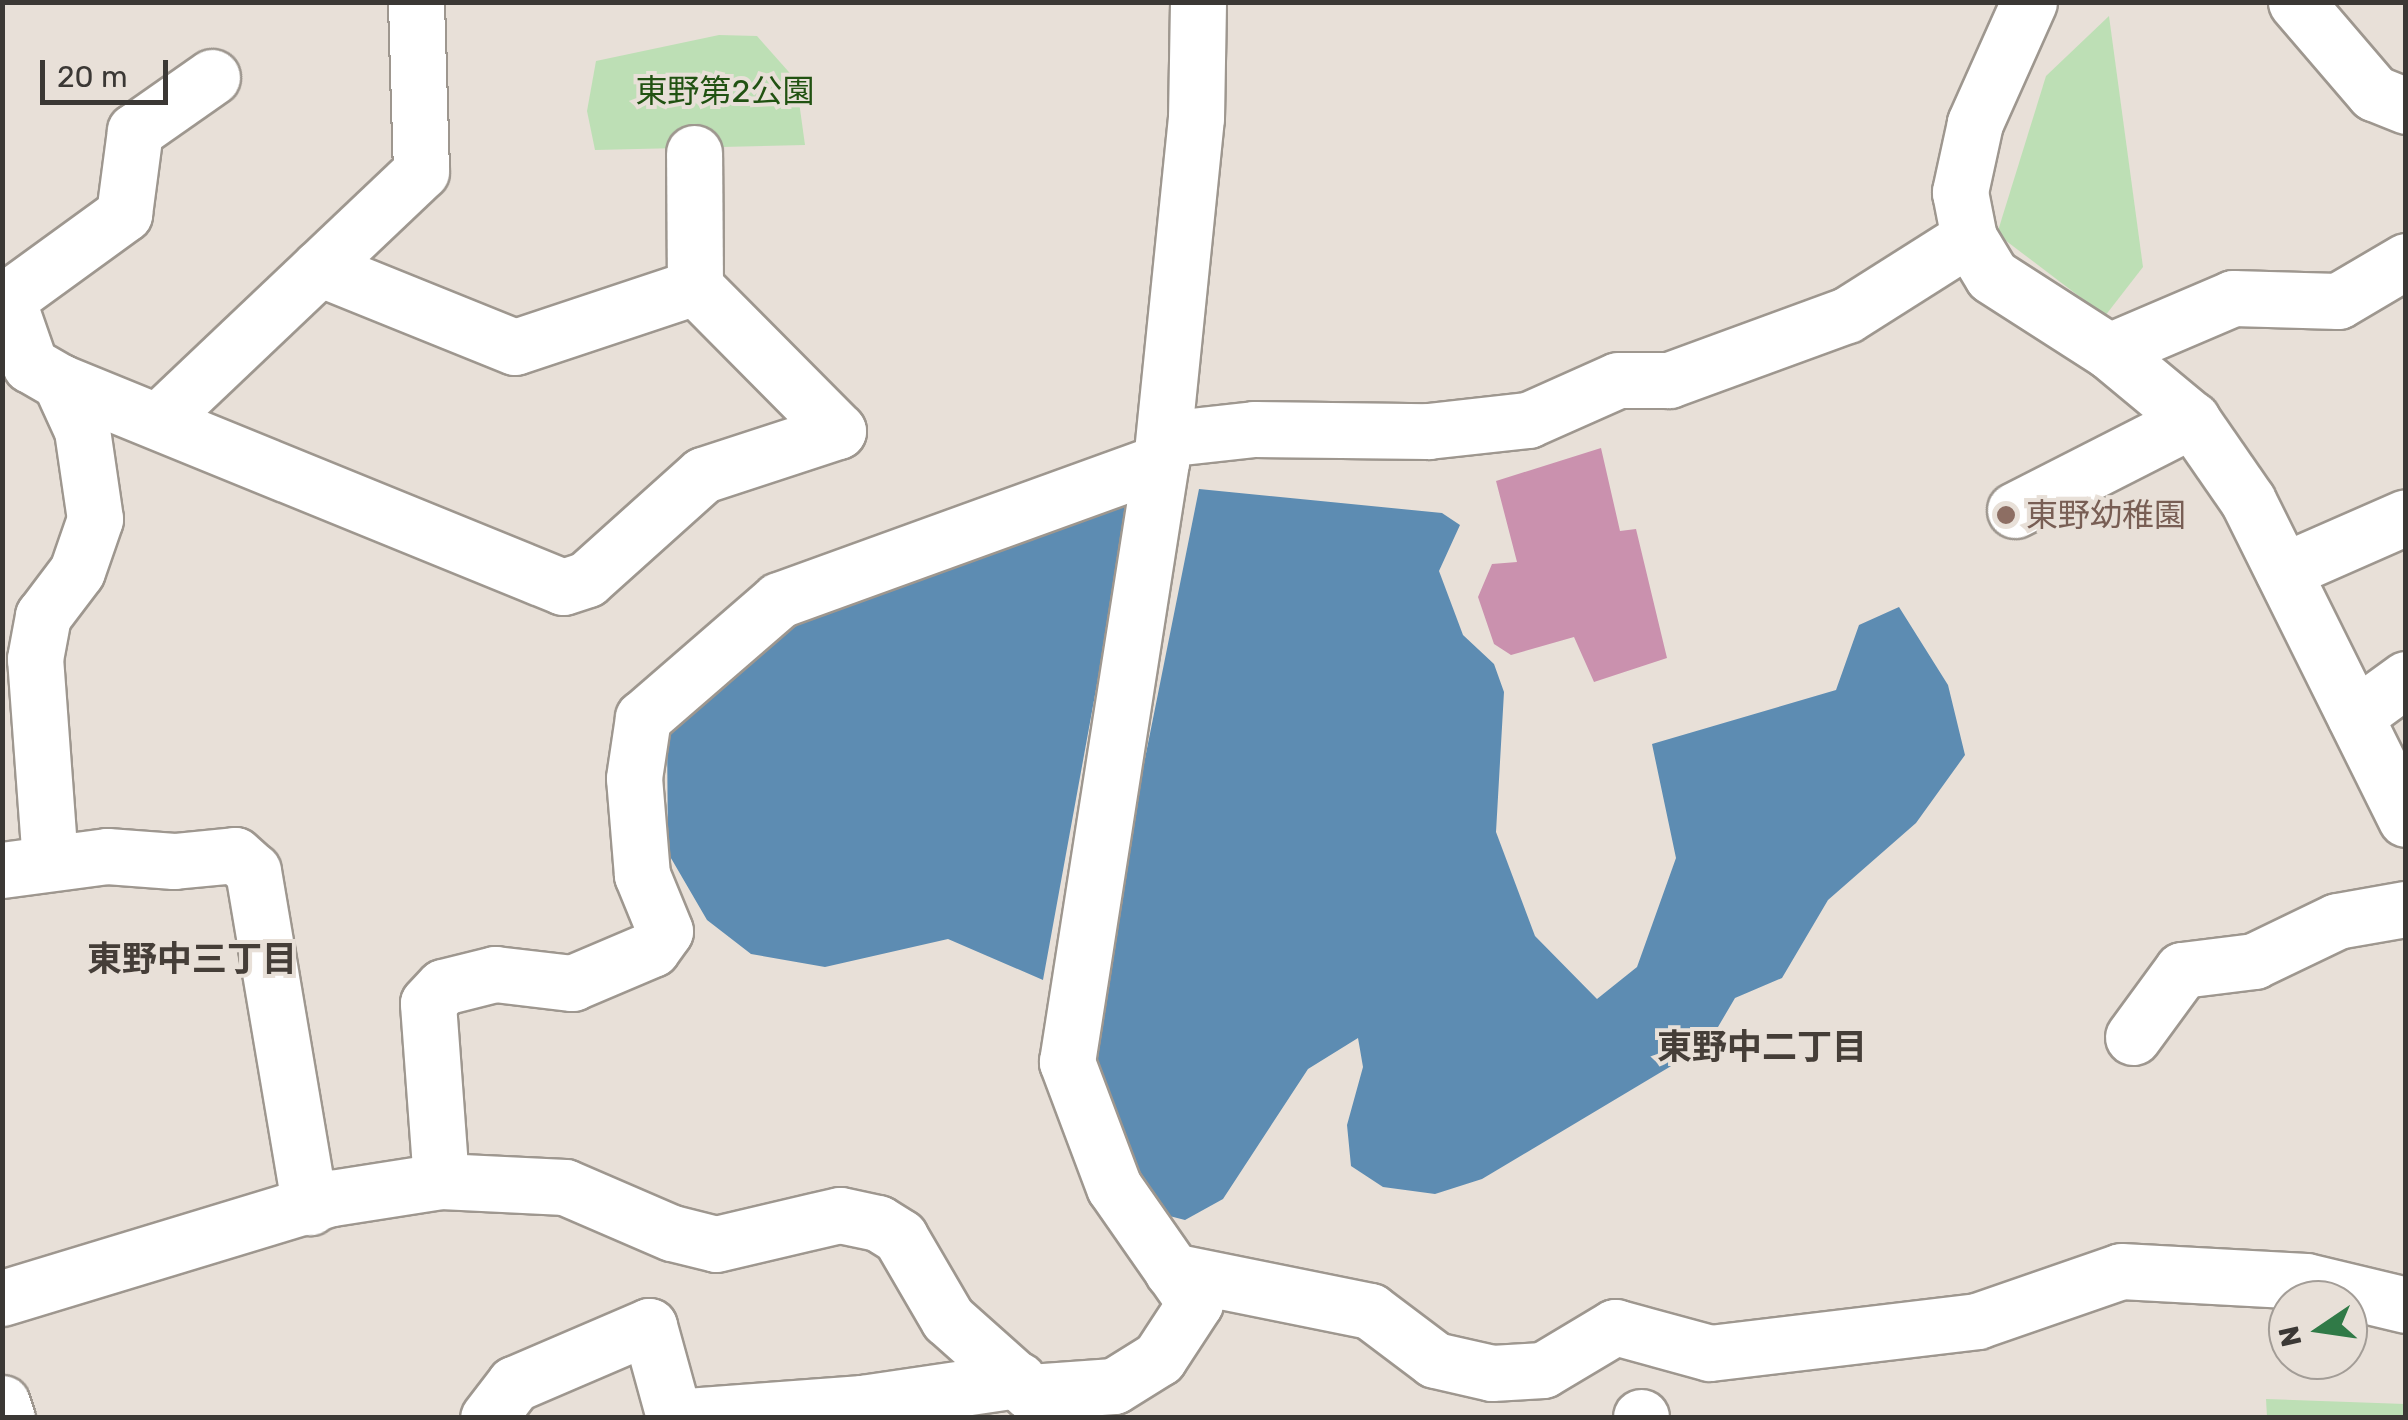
<!DOCTYPE html>
<html>
<head>
<meta charset="utf-8">
<style>
	body { margin:0 }
	#map { position:relative; width:2408px; height:1420px; overflow:hidden; background:#e8e0d8; font-family:Rubik,"Noto Sans JP",sans-serif }
	div>[style] { position:absolute }
	[style*='--x'] { left:calc(var(--x)*1px); top:calc(var(--y)*1px); width:calc(var(--w)*1px); rotate:calc(var(--a)*1deg) }
	.green>* { inset:0; background:#bddfb5 }
	.water>* { inset:0; background:#5d8cb2 }
	.building>* { inset:0; background:#ca91ae }
	.roads { filter:drop-shadow(2px 0 #9e978f) drop-shadow(-2px 0 #9e978f) drop-shadow(0 2px #9e978f) drop-shadow(0 -2px #9e978f) }
	.minor>* { height:55px; margin:-27.5px; padding:0 27.5px; transform-origin:27.5px; border-radius:27.5px; background:#fff }
	.dots>* { width:28px; height:28px; translate:-50% -50%; box-sizing:border-box; border:5px solid #e8e0d8; border-radius:50% }
	span { translate:-50% -50%; white-space:nowrap; text-align:center; line-height:1.15; -webkit-text-stroke:8px #e8e0d8; paint-order:stroke }
	.park-label { font-size:32px; color:#215212 }
	.education-label { font-size:32px; color:#785e54 }
	.left { translate:0 -50%; text-align:left }
	.neighbourhood-label { font-size:35px; color:#453e38; font-weight:700 }
	.frame { position:absolute; inset:0; border:5px solid #3b3835; pointer-events:none }
	.north { position:absolute; left:2268px; top:1280px; width:100px; height:100px; box-sizing:border-box; background:#e8e0d8; border:2px solid #a39d97; border-radius:50%; rotate:257deg; font-size:28px; font-weight:700; line-height:40px; text-align:center; color:#3b3835 }
	.north::after { content:''; display:block; margin:auto; width:35px; height:45px; background:#307a47; clip-path:polygon(50% 0,100% 100%,50% 72%,0 100%) }
	.scale { position:absolute; left:40px; top:60px; width:128px; height:45px; box-sizing:border-box; border:5px solid #3b3835; border-top:0; padding-left:12px; font-size:30px; line-height:35px; white-space:nowrap; color:#3b3835; -webkit-text-stroke:8px #e8e0d8; paint-order:stroke }
</style>
</head>
<body>
<div id="map">
	<div class="green">
		<div style="clip-path:polygon(2109px 16px,2143px 267px,2105px 316px,1997px 234px,2046px 76px)"></div>
		<div style="clip-path:polygon(719px 35px,757px 36px,796px 80px,805px 145px,595px 150px,587px 111px,596px 61px)"></div>
		<div style="clip-path:polygon(2266px 1399px,2405px 1404px,2405px 1417px,2267px 1417px)"></div>
	</div>
	<div class="water">
		<div style="clip-path:polygon(1199px 489px,1442px 513px,1460px 525px,1439px 571px,1463px 635px,1494px 664px,1504px 692px,1496px 832px,1535px 936px,1597px 999px,1637px 967px,1676px 858px,1652px 744px,1836px 690px,1859px 625px,1899px 607px,1948px 685px,1965px 755px,1916px 823px,1828px 900px,1782px 978px,1735px 998px,1708px 1044px,1482px 1179px,1435px 1194px,1383px 1187px,1351px 1166px,1347px 1125px,1363px 1067px,1358px 1038px,1308px 1069px,1223px 1199px,1185px 1220px,1146px 1210px,1085px 1058px)"></div>
		<div style="clip-path:polygon(1130px 503px,1043px 980px,948px 939px,825px 967px,751px 954px,707px 920px,668px 853px,667px 731px,800px 613px)"></div>
	</div>
	<div class="building">
		<div style="clip-path:polygon(1601px 448px,1620px 531px,1636px 529px,1667px 658px,1594px 682px,1574px 637px,1511px 655px,1494px 644px,1478px 597px,1492px 564px,1517px 562px,1496px 481px)"></div>
	</div>
	<div class="roads">
		<div class="minor">
			<div style="--x:2029;--y:2;--w:133;--a:114.1"></div>
			<div style="--x:1975;--y:123;--w:71;--a:102.3"></div>
			<div style="--x:1960;--y:192;--w:47;--a:78.9"></div>
			<div style="--x:1969;--y:238;--w:44;--a:58.8"></div>
			<div style="--x:1992;--y:276;--w:139;--a:32.7"></div>
			<div style="--x:2109;--y:351;--w:108;--a:39.7"></div>
			<div style="--x:2192;--y:420;--w:98;--a:55.3"></div>
			<div style="--x:2248;--y:501;--w:355;--a:63.6"></div>
			<div style="--x:2296;--y:2;--w:120;--a:49.4"></div>
			<div style="--x:2374;--y:93;--w:35;--a:22"></div>
			<div style="--x:319;--y:268;--w:211;--a:22"></div>
			<div style="--x:515;--y:347;--w:190;--a:-18.4"></div>
			<div style="--x:2109;--y:351;--w:135;--a:-23.1"></div>
			<div style="--x:2233;--y:298;--w:105;--a:1.6"></div>
			<div style="--x:2338;--y:301;--w:79;--a:-30.5"></div>
			<div style="--x:60;--y:382;--w:543;--a:22.17"></div>
			<div style="--x:563;--y:587;--w:25;--a:-18"></div>
			<div style="--x:587;--y:579;--w:156;--a:-41.9"></div>
			<div style="--x:703;--y:475;--w:142;--a:-18.1"></div>
			<div style="--x:838;--y:431;--w:203;--a:-134.8"></div>
			<div style="--x:695;--y:287;--w:134;--a:-90.4"></div>
			<div style="--x:159;--y:420;--w:361;--a:-43.5"></div>
			<div style="--x:421;--y:171;--w:169;--a:-91.7"></div>
			<div style="--x:1164;--y:439;--w:91;--a:-6.3"></div>
			<div style="--x:1254;--y:429;--w:174;--a:0.7"></div>
			<div style="--x:1428;--y:431;--w:101;--a:-6.3"></div>
			<div style="--x:1528;--y:420;--w:98;--a:-24"></div>
			<div style="--x:1618;--y:380;--w:51;--a:0"></div>
			<div style="--x:1669;--y:380;--w:189;--a:-20.1"></div>
			<div style="--x:1847;--y:315;--w:144;--a:-32.3"></div>
			<div style="--x:2015;--y:510;--w:199;--a:-27"></div>
			<div style="--x:2283;--y:571;--w:134;--a:-23.7"></div>
			<div style="--x:2355;--y:716;--w:63;--a:-36"></div>
			<div style="--x:50;--y:862;--w:204;--a:-94.2"></div>
			<div style="--x:35;--y:659;--w:44;--a:-79.5"></div>
			<div style="--x:43;--y:616;--w:56;--a:-52.9"></div>
			<div style="--x:77;--y:571;--w:55;--a:-70.9"></div>
			<div style="--x:95;--y:519;--w:90;--a:-98.3"></div>
			<div style="--x:82;--y:430;--w:53;--a:-114.6"></div>
			<div style="--x:60;--y:382;--w:34;--a:-150"></div>
			<div style="--x:30;--y:365;--w:70;--a:-109.2"></div>
			<div style="--x:7;--y:299;--w:145;--a:-36"></div>
			<div style="--x:124;--y:214;--w:84;--a:-82.5"></div>
			<div style="--x:135;--y:131;--w:94;--a:-35"></div>
			<div style="--x:2;--y:870;--w:106;--a:-7.6"></div>
			<div style="--x:107;--y:856;--w:67;--a:4.3"></div>
			<div style="--x:174;--y:861;--w:61;--a:-5.6"></div>
			<div style="--x:235;--y:855;--w:24;--a:42"></div>
			<div style="--x:253;--y:871;--w:341;--a:80.4"></div>
			<div style="--x:2133;--y:1037;--w:83;--a:-53.8"></div>
			<div style="--x:2182;--y:970;--w:73;--a:-7.1"></div>
			<div style="--x:2254;--y:961;--w:92;--a:-25.7"></div>
			<div style="--x:2337;--y:921;--w:70;--a:-9.9"></div>
			<div style="--x:441;--y:1181;--w:178;--a:-94.2"></div>
			<div style="--x:428;--y:1003;--w:22;--a:-47"></div>
			<div style="--x:443;--y:987;--w:54;--a:-14"></div>
			<div style="--x:495;--y:974;--w:78;--a:6.7"></div>
			<div style="--x:572;--y:983;--w:87;--a:-23"></div>
			<div style="--x:652;--y:949;--w:22;--a:-54"></div>
			<div style="--x:665;--y:931;--w:61;--a:-112.3"></div>
			<div style="--x:642;--y:875;--w:97;--a:-94.7"></div>
			<div style="--x:634;--y:778;--w:61;--a:-81.5"></div>
			<div style="--x:643;--y:718;--w:180;--a:-40.9"></div>
			<div style="--x:779;--y:600;--w:406;--a:-19.9"></div>
			<div style="--x:1172;--y:1271;--w:202;--a:11.4"></div>
			<div style="--x:1370;--y:1311;--w:81;--a:37"></div>
			<div style="--x:1435;--y:1360;--w:58;--a:12.8"></div>
			<div style="--x:1492;--y:1373;--w:51;--a:-3.4"></div>
			<div style="--x:1543;--y:1370;--w:84;--a:-30.8"></div>
			<div style="--x:1615;--y:1327;--w:98;--a:15.3"></div>
			<div style="--x:1710;--y:1353;--w:269;--a:-6.8"></div>
			<div style="--x:1977;--y:1321;--w:152;--a:-19.1"></div>
			<div style="--x:2121;--y:1271;--w:185;--a:3.1"></div>
			<div style="--x:2306;--y:1281;--w:103;--a:13.5"></div>
			<div style="--x:2;--y:1298;--w:345;--a:-16.9"></div>
			<div style="--x:332;--y:1198;--w:110;--a:-8.9"></div>
			<div style="--x:441;--y:1181;--w:124;--a:2.8"></div>
			<div style="--x:565;--y:1187;--w:116;--a:23.3"></div>
			<div style="--x:672;--y:1233;--w:45;--a:14"></div>
			<div style="--x:716;--y:1244;--w:127;--a:-13.2"></div>
			<div style="--x:840;--y:1215;--w:39;--a:12"></div>
			<div style="--x:878;--y:1223;--w:26;--a:32"></div>
			<div style="--x:900;--y:1237;--w:95;--a:59.7"></div>
			<div style="--x:948;--y:1319;--w:110;--a:41.7"></div>
			<div style="--x:1030;--y:1392;--w:84;--a:-4.1"></div>
			<div style="--x:1114;--y:1386;--w:53;--a:-31.9"></div>
			<div style="--x:1159;--y:1358;--w:66;--a:-56.8"></div>
			<div style="--x:1195;--y:1303;--w:141;--a:-124.9"></div>
			<div style="--x:1114;--y:1187;--w:134;--a:-110.6"></div>
			<div style="--x:1067;--y:1062;--w:607;--a:-81.1"></div>
			<div style="--x:1161;--y:462;--w:346;--a:-84.2"></div>
			<div style="--x:1196;--y:118;--w:116;--a:-89"></div>
			<div style="--x:2;--y:1403;--w:16;--a:72"></div>
			<div style="--x:488;--y:1418;--w:43;--a:-52.6"></div>
			<div style="--x:514;--y:1384;--w:147;--a:-23.2"></div>
			<div style="--x:649;--y:1326;--w:94;--a:74.6"></div>
			<div style="--x:674;--y:1417;--w:189;--a:-4.3"></div>
			<div style="--x:862;--y:1403;--w:158;--a:-8.4"></div>
			<div style="--x:1641;--y:1418;--w:1;--a:-90"></div>
		</div>
	</div>
	<div class="dots">
		<div style="left:2006px;top:515px;background:#8d6e63"></div>
	</div>
	<div class="park-label">
		<span style="left:725px;top:91px">東野第2公園</span>
	</div>
	<div class="education-label">
		<span class="left" style="left:2026px;top:515px">東野幼稚園</span>
	</div>
	<div class="neighbourhood-label">
		<span style="left:192px;top:959px">東野中三丁目</span>
		<span style="left:1762px;top:1047px">東野中二丁目</span>
	</div>
	<div class="frame"></div>
	<div class="north">N</div>
	<div class="scale">20 m</div>
</div>
</body>
</html>
